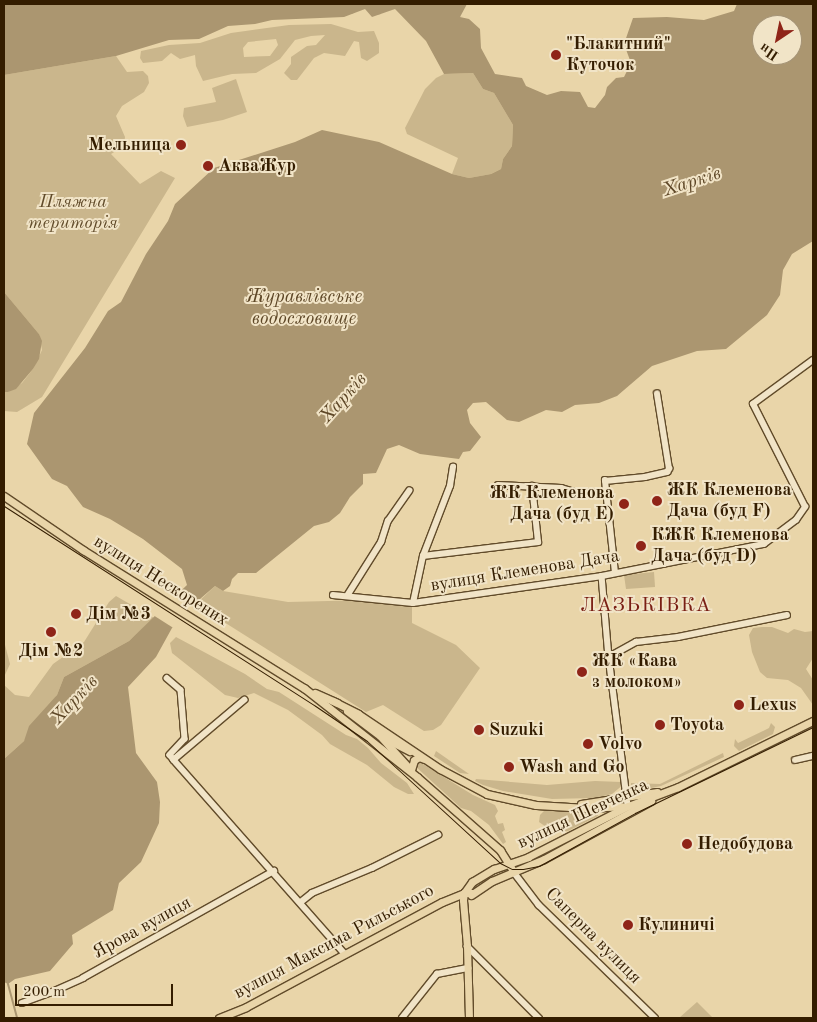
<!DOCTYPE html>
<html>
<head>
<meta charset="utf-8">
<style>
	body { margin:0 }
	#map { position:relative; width:817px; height:1022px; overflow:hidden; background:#e9d5a9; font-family:"Old Standard TT",serif }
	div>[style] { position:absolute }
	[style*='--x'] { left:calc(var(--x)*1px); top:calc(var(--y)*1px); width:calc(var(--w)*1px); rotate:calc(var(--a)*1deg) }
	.green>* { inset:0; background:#cab68c }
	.water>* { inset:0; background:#ab9670 }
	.pier>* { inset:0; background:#e9d5a9 }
	.stream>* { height:2px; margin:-1px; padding:0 1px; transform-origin:1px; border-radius:1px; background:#ab9670 }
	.roads { filter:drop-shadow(1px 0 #614b2a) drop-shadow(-1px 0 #614b2a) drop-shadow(0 1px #614b2a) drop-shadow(0 -1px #614b2a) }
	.minor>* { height:5.5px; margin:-2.75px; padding:0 2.75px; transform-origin:2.75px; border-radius:2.75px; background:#f1e4c7 }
	.major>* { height:7px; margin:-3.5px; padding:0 3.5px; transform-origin:3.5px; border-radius:3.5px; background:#e9d5a9 }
	.tram>* { height:1px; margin:-0.5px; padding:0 0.5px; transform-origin:0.5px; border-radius:0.5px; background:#341d00 }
	.dots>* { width:14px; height:14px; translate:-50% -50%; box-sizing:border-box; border:2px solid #f1e4c7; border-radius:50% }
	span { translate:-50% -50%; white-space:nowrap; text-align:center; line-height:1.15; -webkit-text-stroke:4px #f1e4c7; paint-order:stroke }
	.poi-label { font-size:18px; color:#341d00; font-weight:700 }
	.left { translate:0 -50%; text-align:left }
	.right { translate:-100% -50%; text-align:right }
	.park-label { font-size:18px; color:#614b2a; font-style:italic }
	.street-label { font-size:18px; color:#341d00 }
	.water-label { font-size:19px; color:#5e4727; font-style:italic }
	.quarter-label { font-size:20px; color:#7a1f14; letter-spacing:1px }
	.frame { position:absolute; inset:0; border:5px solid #341d00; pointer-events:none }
	.north { position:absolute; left:752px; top:15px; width:50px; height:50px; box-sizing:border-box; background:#f1e4c7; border:1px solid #a59477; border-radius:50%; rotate:214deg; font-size:14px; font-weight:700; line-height:20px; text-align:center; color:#341d00 }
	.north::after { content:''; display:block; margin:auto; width:18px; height:22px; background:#8f2418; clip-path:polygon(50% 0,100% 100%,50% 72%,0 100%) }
	.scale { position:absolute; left:15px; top:984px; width:158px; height:22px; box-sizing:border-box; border:2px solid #341d00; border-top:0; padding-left:6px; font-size:15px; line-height:18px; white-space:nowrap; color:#341d00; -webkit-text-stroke:4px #f1e4c7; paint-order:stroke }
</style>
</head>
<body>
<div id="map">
	<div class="green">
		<div style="clip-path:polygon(evenodd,331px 24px,358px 32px,374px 31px,379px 43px,379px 53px,367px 61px,361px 58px,359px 42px,354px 41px,345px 56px,324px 53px,314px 58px,297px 80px,291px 80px,284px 73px,291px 64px,291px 57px,307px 46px,316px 45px,325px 35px,311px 36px,295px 40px,280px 59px,256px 73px,232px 74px,203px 81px,196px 66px,195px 55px,180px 59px,171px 53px,162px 61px,143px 63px,140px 58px,141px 51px,169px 45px,200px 43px,231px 33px,289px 25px,331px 24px,276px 39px,278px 45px,270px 56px,244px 57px,243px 48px,248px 42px,276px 39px)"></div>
		<div style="clip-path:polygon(116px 56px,127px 72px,143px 71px,148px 76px,149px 83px,144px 92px,122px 106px,116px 116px,125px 137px,124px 146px,111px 154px,140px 184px,161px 171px,175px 178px,42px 397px,17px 412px,4px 411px,4px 392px,8px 392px,22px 383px,33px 369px,42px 350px,39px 334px,4px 292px,4px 75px)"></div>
		<div style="clip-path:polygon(473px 73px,483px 89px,494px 93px,513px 125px,512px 146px,503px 159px,501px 169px,491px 174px,469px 178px,452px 174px,458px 158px,407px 134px,405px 128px,425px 89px,436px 78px,444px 74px)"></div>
		<div style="clip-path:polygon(236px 79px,247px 112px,223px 120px,187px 127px,183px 116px,184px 108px,216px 102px,212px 88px)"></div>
		<div style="clip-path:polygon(654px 572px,655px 587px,626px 589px,624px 575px)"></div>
		<div style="clip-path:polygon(215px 586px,223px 591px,288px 602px,369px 600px,412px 605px,412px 623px,456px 645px,480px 668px,441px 725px,433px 730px,424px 731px,383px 705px,366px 712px,197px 605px,197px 603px)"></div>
		<div style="clip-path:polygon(116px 596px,154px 618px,129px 641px,64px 677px,57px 695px,24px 741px,4px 759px,4px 685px,15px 695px,29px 697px,53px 664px,84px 642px,109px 602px)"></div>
		<div style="clip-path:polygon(762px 627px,772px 627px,788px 633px,794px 629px,805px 632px,813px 631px,813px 658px,806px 669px,813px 680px,813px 705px,801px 688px,788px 680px,767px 678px,760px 672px,752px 652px,749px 635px,753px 628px)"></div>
		<div style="clip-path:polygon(176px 637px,245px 674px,267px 689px,279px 692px,346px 735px,357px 739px,368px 748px,381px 763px,407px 783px,414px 794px,408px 794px,394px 787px,367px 765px,330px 744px,322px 735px,288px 710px,254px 693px,238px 698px,225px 695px,172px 653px,170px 643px)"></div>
		<div style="clip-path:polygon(4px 641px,10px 664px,4px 677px)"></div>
		<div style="clip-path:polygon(771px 723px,775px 727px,773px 734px,739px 751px,734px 746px,735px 739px,738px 743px,769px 728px)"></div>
		<div style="clip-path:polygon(436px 751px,469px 774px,460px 773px,434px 756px)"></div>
		<div style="clip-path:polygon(723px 753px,724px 757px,661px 786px,631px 792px,631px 783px,660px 784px)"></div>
		<div style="clip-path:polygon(418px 761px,473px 795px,495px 805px,498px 811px,495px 816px,498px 824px,503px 823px,505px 830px,502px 832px,506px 842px,503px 844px,489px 825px,471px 811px,461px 808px,415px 766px,414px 762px)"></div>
		<div style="clip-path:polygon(476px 779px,547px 785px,595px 781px,621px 782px,624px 784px,612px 794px,594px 798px,552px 799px,503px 791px,483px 785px,475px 781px)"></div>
		<div style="clip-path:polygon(544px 811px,597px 811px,598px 816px,568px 831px,558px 832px,552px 831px,539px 822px,540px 815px)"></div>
		<div style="clip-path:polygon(697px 1002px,713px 1018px,679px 1018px)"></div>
	</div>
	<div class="water">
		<div style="clip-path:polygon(evenodd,4px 4px,467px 4px,460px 17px,469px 19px,480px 29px,481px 48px,495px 74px,522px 78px,526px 86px,547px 95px,561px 91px,580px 92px,588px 107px,595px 108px,605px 95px,607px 87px,616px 78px,624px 77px,631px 63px,624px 44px,633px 18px,667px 17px,704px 20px,734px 11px,737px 4px,813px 4px,813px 241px,792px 254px,783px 270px,780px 295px,767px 315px,726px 349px,697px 351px,652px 366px,617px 396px,599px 403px,575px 405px,562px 412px,546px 410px,519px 422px,507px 420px,486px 402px,473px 403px,467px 410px,470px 423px,481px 437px,470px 451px,463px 452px,459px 459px,420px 454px,399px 445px,387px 449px,376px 473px,363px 474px,363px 484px,350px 497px,340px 513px,329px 522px,314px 526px,256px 573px,238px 573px,232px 579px,230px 586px,223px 591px,215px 586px,200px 599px,172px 628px,156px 657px,128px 687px,136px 753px,157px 782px,160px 802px,159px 823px,141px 862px,119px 883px,113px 910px,72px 935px,73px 944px,50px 971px,15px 979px,8px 984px,4px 982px,4px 759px,24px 741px,29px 726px,57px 695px,64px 677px,129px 641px,187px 585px,182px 569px,143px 539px,110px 519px,83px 507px,67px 486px,52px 479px,27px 444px,34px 413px,85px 348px,108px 311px,121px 302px,146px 254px,168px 221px,175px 204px,214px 168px,295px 142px,322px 130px,379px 142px,452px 174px,469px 178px,491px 174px,501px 169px,503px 159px,512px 146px,513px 125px,494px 93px,483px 89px,473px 73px,444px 74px,426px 41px,395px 9px,372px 17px,365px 9px,344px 17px,272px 20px,255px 24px,228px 26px,199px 39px,169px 40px,116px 56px,4px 75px,4px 4px,762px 25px,792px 25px,792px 55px,762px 55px,762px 25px)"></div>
		<div style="clip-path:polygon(4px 292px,39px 334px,42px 341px,39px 359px,33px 369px,16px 389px,8px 392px,4px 392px)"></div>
	</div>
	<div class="pier">
		<div style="clip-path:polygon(176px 593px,197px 606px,175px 629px,153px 615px)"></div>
	</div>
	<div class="stream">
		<div style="--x:8;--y:984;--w:35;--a:75"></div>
	</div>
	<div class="roads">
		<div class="minor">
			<div style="--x:498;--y:485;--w:63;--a:2.7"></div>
			<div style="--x:561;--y:488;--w:14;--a:17"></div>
			<div style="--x:574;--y:492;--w:32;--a:0"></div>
			<div style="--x:423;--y:556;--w:116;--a:-6.9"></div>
			<div style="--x:538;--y:542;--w:56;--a:-96.1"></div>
			<div style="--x:615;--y:573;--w:93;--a:-96.2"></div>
			<div style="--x:605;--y:481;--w:40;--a:-5.7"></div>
			<div style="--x:645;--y:477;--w:23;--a:-13"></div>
			<div style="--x:667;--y:472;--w:4;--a:-56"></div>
			<div style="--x:669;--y:469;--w:76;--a:-99.1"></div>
			<div style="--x:602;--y:576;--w:81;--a:85.1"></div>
			<div style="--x:609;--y:657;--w:150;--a:82.7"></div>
			<div style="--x:333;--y:595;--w:80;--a:5.7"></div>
			<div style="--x:413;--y:603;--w:191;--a:-8.1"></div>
			<div style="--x:602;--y:576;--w:165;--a:-11.2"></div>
			<div style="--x:764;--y:544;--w:40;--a:-37"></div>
			<div style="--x:796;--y:520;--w:16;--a:-55"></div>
			<div style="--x:805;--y:507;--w:115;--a:-116.8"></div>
			<div style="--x:753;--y:404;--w:74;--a:-36.3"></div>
			<div style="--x:347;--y:596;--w:64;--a:-57.8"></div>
			<div style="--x:381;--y:542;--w:22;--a:-72"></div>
			<div style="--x:388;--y:521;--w:37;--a:-55"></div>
			<div style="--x:413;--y:603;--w:48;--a:-78"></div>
			<div style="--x:423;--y:556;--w:75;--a:-68.9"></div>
			<div style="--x:450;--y:486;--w:19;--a:-81"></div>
			<div style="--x:609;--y:657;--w:31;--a:-29"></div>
			<div style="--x:636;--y:642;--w:42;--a:-6.8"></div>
			<div style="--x:678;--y:637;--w:111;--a:-11.4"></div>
			<div style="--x:167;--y:678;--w:18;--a:41"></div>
			<div style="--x:181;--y:690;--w:49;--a:85.3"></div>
			<div style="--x:185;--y:739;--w:22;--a:133"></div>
			<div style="--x:170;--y:755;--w:6;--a:51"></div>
			<div style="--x:245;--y:700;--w:93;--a:139.8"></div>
			<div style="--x:174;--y:760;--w:257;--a:48.6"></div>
			<div style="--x:795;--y:760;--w:18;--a:-13"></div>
			<div style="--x:513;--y:871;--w:43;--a:52.6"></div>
			<div style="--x:539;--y:905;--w:162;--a:44.2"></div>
			<div style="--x:301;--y:902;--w:14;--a:-39"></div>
			<div style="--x:312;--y:893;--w:65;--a:-22.6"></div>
			<div style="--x:372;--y:868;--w:74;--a:-26.6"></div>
			<div style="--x:467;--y:946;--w:102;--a:45"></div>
			<div style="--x:22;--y:1003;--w:30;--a:-20"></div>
			<div style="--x:50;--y:993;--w:36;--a:-24"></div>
			<div style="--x:83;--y:978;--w:219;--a:-29.3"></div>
			<div style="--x:402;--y:1018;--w:56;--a:-51.5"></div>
			<div style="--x:437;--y:974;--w:32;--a:-11"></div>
		</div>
		<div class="major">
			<div style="--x:4;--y:496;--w:96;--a:34.4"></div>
			<div style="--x:83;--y:550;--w:261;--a:32"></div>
			<div style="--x:304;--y:688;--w:144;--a:38.2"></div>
			<div style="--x:417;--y:777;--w:111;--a:41.3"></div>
			<div style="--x:500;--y:850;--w:25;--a:58"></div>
			<div style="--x:315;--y:693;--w:24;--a:24"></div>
			<div style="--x:333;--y:701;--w:28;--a:27"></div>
			<div style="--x:358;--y:714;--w:99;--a:33.9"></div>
			<div style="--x:440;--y:769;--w:53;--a:28"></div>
			<div style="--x:487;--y:794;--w:50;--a:12.7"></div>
			<div style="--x:536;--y:805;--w:51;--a:3.4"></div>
			<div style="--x:587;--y:808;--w:35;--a:-3"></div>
			<div style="--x:347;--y:711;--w:41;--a:37.1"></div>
			<div style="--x:380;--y:736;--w:43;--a:47.8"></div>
			<div style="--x:384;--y:738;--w:29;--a:27"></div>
			<div style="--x:411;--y:770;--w:10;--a:-73"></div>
			<div style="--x:414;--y:760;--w:6;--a:-31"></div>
			<div style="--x:419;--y:757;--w:5;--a:22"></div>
			<div style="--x:581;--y:804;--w:77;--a:-9"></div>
			<div style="--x:471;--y:895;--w:25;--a:-34"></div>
			<div style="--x:492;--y:881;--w:56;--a:-22.9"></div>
			<div style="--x:544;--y:859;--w:122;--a:-28.5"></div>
			<div style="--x:219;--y:1018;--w:29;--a:-22"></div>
			<div style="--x:246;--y:1007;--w:222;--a:-28.2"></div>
			<div style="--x:442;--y:902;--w:24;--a:-22"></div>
			<div style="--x:464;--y:893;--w:9;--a:0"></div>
			<div style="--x:469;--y:1018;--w:72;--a:-91.6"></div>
			<div style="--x:467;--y:946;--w:46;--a:-95"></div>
			<div style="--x:463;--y:900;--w:7;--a:-82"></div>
			<div style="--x:464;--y:893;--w:14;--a:-54"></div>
			<div style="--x:472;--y:882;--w:26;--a:-31"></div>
			<div style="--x:494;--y:869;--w:36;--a:-19"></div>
			<div style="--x:528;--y:857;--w:112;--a:-27"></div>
			<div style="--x:628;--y:806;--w:53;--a:-20.8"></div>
			<div style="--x:678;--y:787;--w:150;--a:-26.1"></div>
		</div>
	</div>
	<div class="tram">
		<div style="--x:4;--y:506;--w:368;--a:32.7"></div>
		<div style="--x:314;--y:705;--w:64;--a:34.2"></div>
		<div style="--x:367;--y:741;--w:180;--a:42.5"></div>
		<div style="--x:500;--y:863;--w:13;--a:27"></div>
		<div style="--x:512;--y:869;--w:11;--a:0"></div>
		<div style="--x:523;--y:869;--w:16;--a:-11"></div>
		<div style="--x:539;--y:866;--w:110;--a:-28.9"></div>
		<div style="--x:635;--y:813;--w:198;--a:-25.8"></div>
	</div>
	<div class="dots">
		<div style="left:556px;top:55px;background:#8f2418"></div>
		<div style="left:181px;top:145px;background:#8f2418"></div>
		<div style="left:208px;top:166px;background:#8f2418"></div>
		<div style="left:657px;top:501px;background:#8f2418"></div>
		<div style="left:624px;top:504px;background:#8f2418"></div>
		<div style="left:641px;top:546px;background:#8f2418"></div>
		<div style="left:76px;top:614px;background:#8f2418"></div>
		<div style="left:51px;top:632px;background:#8f2418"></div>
		<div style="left:582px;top:672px;background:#8f2418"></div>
		<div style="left:739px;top:705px;background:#8f2418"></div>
		<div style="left:660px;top:725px;background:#8f2418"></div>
		<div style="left:479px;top:730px;background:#8f2418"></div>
		<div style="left:588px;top:744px;background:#8f2418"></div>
		<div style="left:509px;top:767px;background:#8f2418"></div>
		<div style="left:687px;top:844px;background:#8f2418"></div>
		<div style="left:628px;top:925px;background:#8f2418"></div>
	</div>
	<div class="poi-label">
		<span class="left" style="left:566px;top:55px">"Блакитний"<br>Куточок</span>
		<span class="right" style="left:171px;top:145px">Мельница</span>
		<span class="left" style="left:218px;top:166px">АкваЖур</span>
		<span class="left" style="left:667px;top:501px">ЖК Клеменова<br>Дача (буд F)</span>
		<span class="right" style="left:614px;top:504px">ЖК Клеменова<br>Дача (буд Е)</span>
		<span class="left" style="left:651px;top:546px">КЖК Клеменова<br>Дача (буд D)</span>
		<span class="left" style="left:86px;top:614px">Дім №3</span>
		<span style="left:51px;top:651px">Дім №2</span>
		<span class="left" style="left:592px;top:672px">ЖК «Кава<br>з молоком»</span>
		<span class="left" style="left:749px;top:705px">Lexus</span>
		<span class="left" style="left:670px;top:725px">Toyota</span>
		<span class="left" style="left:489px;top:730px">Suzuki</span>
		<span class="left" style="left:598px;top:744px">Volvo</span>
		<span class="left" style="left:519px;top:767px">Wash and Go</span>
		<span class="left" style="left:697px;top:844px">Недобудова</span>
		<span class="left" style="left:638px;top:925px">Кулиничі</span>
	</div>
	<div class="park-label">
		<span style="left:73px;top:213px">Пляжна<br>територія</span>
	</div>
	<div class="street-label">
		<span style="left:525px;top:571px;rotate:-9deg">вулиця Клеменова Дача</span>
		<span style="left:161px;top:581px;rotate:32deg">вулиця Нескорених</span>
		<span style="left:583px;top:814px;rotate:-25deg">вулиця Шевченка</span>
		<span style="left:142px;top:928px;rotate:-29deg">Ярова вулиця</span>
		<span style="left:593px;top:936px;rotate:45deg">Саперна вулиця</span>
		<span style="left:334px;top:942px;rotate:-28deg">вулиця Максима Рильського</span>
	</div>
	<div class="water-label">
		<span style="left:692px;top:183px;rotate:-18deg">Харків</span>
		<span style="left:304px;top:309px">Журавлівське<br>водосховище</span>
		<span style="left:344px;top:399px;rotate:-48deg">Харків</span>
		<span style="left:75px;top:701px;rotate:-47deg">Харків</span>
	</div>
	<div class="quarter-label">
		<span style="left:646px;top:606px">ЛАЗЬКІВКА</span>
	</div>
	<div class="frame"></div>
	<div class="north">Пн</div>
	<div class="scale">200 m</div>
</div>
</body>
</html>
